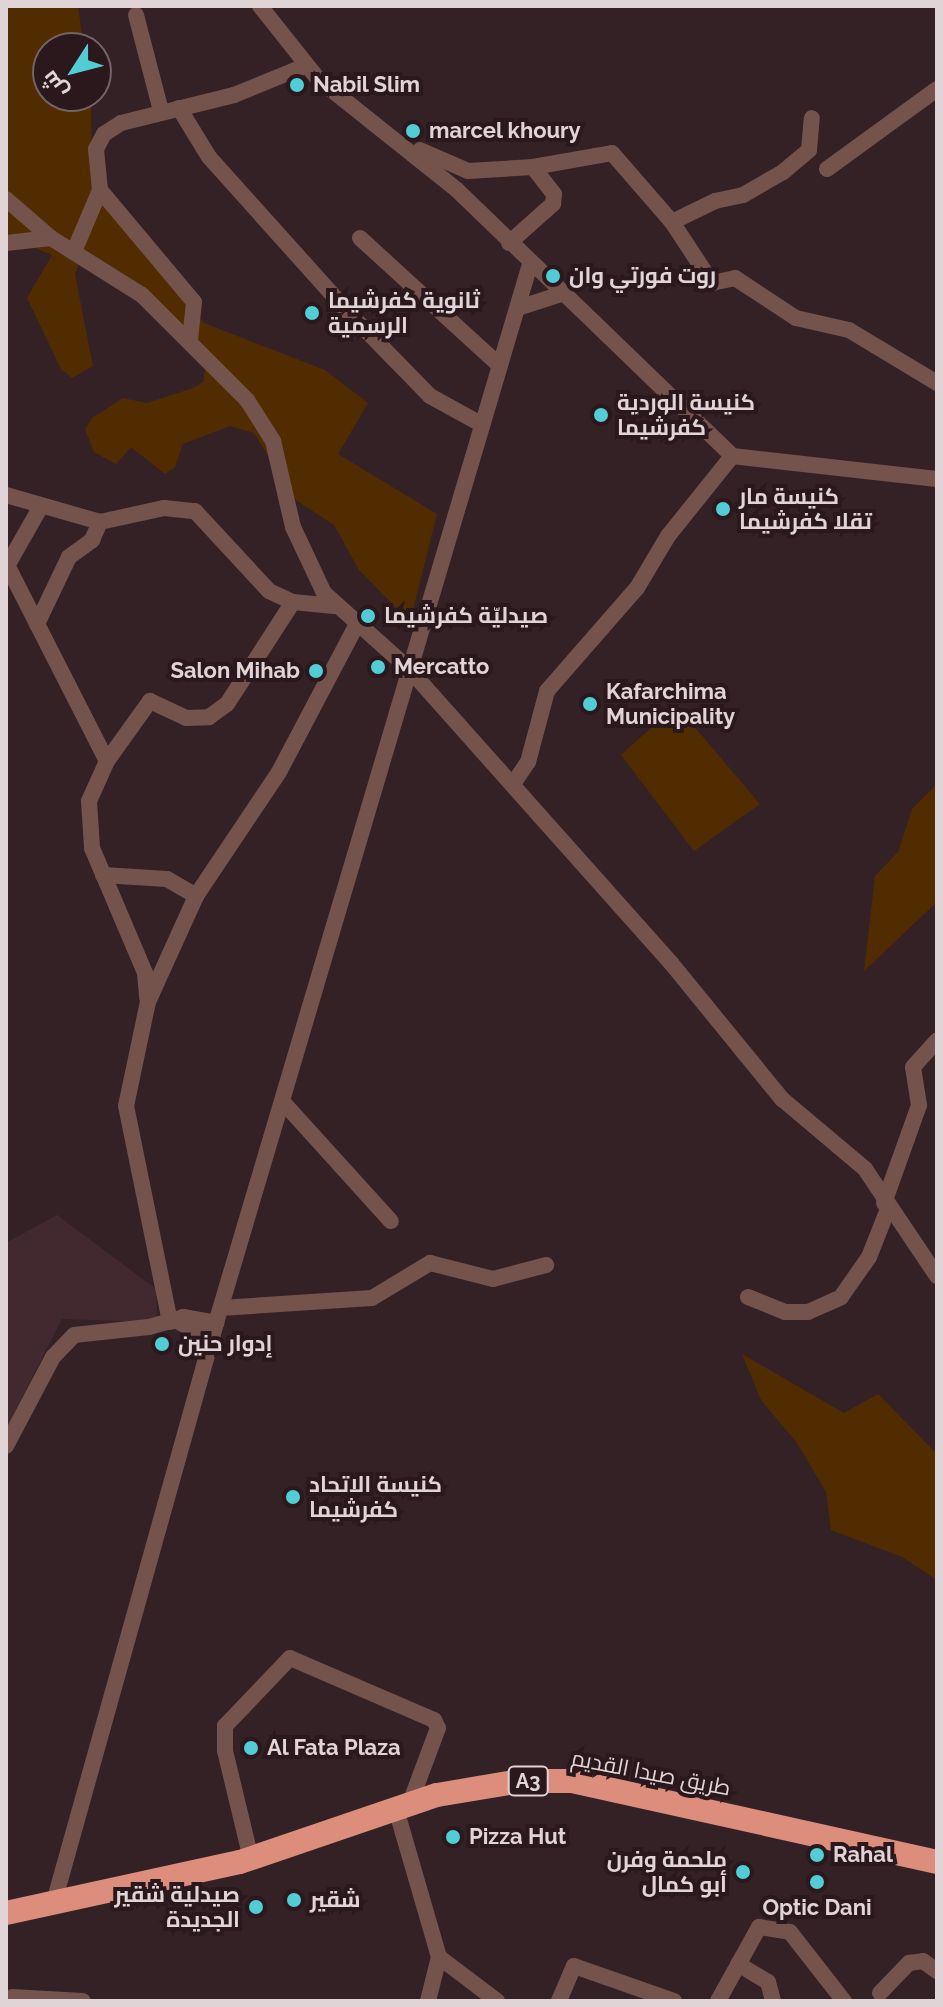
<!DOCTYPE html>
<html>
<head>
<meta charset="utf-8">
<style>
	body { margin:0 }
	#map { position:relative; width:943px; height:2007px; overflow:hidden; background:#342126; font-family:Raleway,Cairo,sans-serif }
	div>[style] { position:absolute }
	[style*='--x'] { left:calc(var(--x)*1px); top:calc(var(--y)*1px); width:calc(var(--w)*1px); rotate:calc(var(--a)*1deg) }
	.built>* { inset:0; background:#422930 }
	.green>* { inset:0; background:#502c00 }
	.minor>* { height:16px; margin:-8px; padding:0 8px; transform-origin:8px; border-radius:8px; background:#73534c }
	.highway>* { height:24px; margin:-12px; padding:0 12px; transform-origin:12px; border-radius:12px; background:#dc8d7c }
	.dots>* { width:22px; height:22px; translate:-50% -50%; box-sizing:border-box; border:4px solid #2a181d; border-radius:50% }
	span { translate:-50% -50%; white-space:nowrap; text-align:center; line-height:1.15; -webkit-text-stroke:8px #2a181d; paint-order:stroke }
	.shield-label span { padding:2px 6px; background:#2a181d; border:2px solid; border-radius:6px; -webkit-text-stroke-width:0 }
	.shield-label { font-size:20px; color:#e1d4d7; font-weight:700 }
	.poi-label { font-size:22px; color:#e1d4d7; font-weight:700 }
	.left { translate:0 -50%; text-align:left }
	.right { translate:-100% -50%; text-align:right }
	.street-label { font-size:22px; color:#e1d4d7 }
	.frame { position:absolute; inset:0; border:8px solid #e1d4d7; pointer-events:none }
	.north { position:absolute; left:32px; top:32px; width:80px; height:80px; box-sizing:border-box; background:#2a181d; border:2px solid #736367; border-radius:50%; rotate:234deg; font-size:22px; font-weight:700; line-height:32px; text-align:center; color:#e1d4d7 }
	.north::after { content:''; display:block; margin:auto; width:28px; height:36px; background:#52ccd5; clip-path:polygon(50% 0,100% 100%,50% 72%,0 100%) }
</style>
</head>
<body>
<div id="map">
	<div class="built">
		<div style="clip-path:polygon(57px 1215px,156px 1289px,157px 1322px,62px 1319px,6px 1429px,6px 1243px)"></div>
	</div>
	<div class="green">
		<div style="clip-path:polygon(6px 6px,78px 6px,84px 48px,48px 48px,48px 96px,91px 96px,92px 173px,204px 323px,325px 370px,368px 403px,338px 454px,437px 514px,410px 622px,359px 570px,334px 525px,296px 500px,254px 433px,230px 426px,183px 444px,175px 467px,165px 474px,131px 447px,116px 464px,94px 452px,85px 429px,92px 418px,123px 398px,147px 403px,193px 388px,203px 382px,205px 369px,128px 281px,92px 258px,80px 262px,75px 274px,93px 366px,72px 378px,61px 369px,27px 298px,52px 255px,6px 236px)"></div>
		<div style="clip-path:polygon(676px 705px,760px 804px,694px 851px,621px 755px)"></div>
		<div style="clip-path:polygon(937px 784px,937px 902px,864px 971px,875px 876px,898px 852px,912px 809px)"></div>
		<div style="clip-path:polygon(742px 1354px,844px 1413px,878px 1394px,937px 1454px,937px 1580px,902px 1557px,831px 1530px,826px 1492px,797px 1443px,761px 1400px)"></div>
	</div>
	<div class="minor">
		<div style="--x:260;--y:6;--w:93;--a:51.5"></div>
		<div style="--x:318;--y:79;--w:178;--a:38.6"></div>
		<div style="--x:457;--y:190;--w:383;--a:44"></div>
		<div style="--x:732;--y:456;--w:206;--a:6.4"></div>
		<div style="--x:136;--y:15;--w:99;--a:75.4"></div>
		<div style="--x:179;--y:108;--w:57;--a:58.5"></div>
		<div style="--x:209;--y:157;--w:210;--a:48.1"></div>
		<div style="--x:349;--y:313;--w:116;--a:45.7"></div>
		<div style="--x:430;--y:396;--w:56;--a:28.9"></div>
		<div style="--x:420;--y:150;--w:52;--a:23.6"></div>
		<div style="--x:468;--y:171;--w:65;--a:-3.5"></div>
		<div style="--x:533;--y:167;--w:80;--a:-10"></div>
		<div style="--x:612;--y:153;--w:91;--a:49"></div>
		<div style="--x:672;--y:222;--w:73;--a:56.7"></div>
		<div style="--x:712;--y:283;--w:24;--a:-12"></div>
		<div style="--x:735;--y:278;--w:73;--a:33.3"></div>
		<div style="--x:796;--y:318;--w:54;--a:12.8"></div>
		<div style="--x:849;--y:330;--w:103;--a:31.1"></div>
		<div style="--x:827;--y:169;--w:136;--a:-36"></div>
		<div style="--x:100;--y:190;--w:146;--a:50"></div>
		<div style="--x:194;--y:302;--w:38;--a:96"></div>
		<div style="--x:6;--y:199;--w:60;--a:40.9"></div>
		<div style="--x:51;--y:238;--w:107;--a:32.1"></div>
		<div style="--x:142;--y:295;--w:148;--a:45"></div>
		<div style="--x:247;--y:400;--w:49;--a:57.6"></div>
		<div style="--x:273;--y:441;--w:88;--a:76.9"></div>
		<div style="--x:293;--y:527;--w:73;--a:64.8"></div>
		<div style="--x:324;--y:593;--w:114;--a:41.8"></div>
		<div style="--x:409;--y:669;--w:394;--a:48.3"></div>
		<div style="--x:671;--y:963;--w:176;--a:50.8"></div>
		<div style="--x:782;--y:1099;--w:109;--a:40.1"></div>
		<div style="--x:865;--y:1169;--w:129;--a:56.1"></div>
		<div style="--x:672;--y:222;--w:48;--a:-26"></div>
		<div style="--x:715;--y:201;--w:29;--a:-12"></div>
		<div style="--x:743;--y:195;--w:46;--a:-29.9"></div>
		<div style="--x:783;--y:172;--w:34;--a:-40"></div>
		<div style="--x:809;--y:150;--w:32;--a:-85"></div>
		<div style="--x:360;--y:238;--w:187;--a:42.4"></div>
		<div style="--x:6;--y:243;--w:45;--a:-6.3"></div>
		<div style="--x:509;--y:243;--w:59;--a:-41.6"></div>
		<div style="--x:553;--y:204;--w:10;--a:-84"></div>
		<div style="--x:554;--y:194;--w:34;--a:-128"></div>
		<div style="--x:75;--y:249;--w:64;--a:-67"></div>
		<div style="--x:100;--y:190;--w:41;--a:-95.6"></div>
		<div style="--x:96;--y:149;--w:17;--a:-62"></div>
		<div style="--x:104;--y:134;--w:20;--a:-33"></div>
		<div style="--x:121;--y:123;--w:116;--a:-13.9"></div>
		<div style="--x:234;--y:95;--w:77;--a:-22.2"></div>
		<div style="--x:518;--y:308;--w:45;--a:-18"></div>
		<div style="--x:6;--y:495;--w:98;--a:16"></div>
		<div style="--x:100;--y:522;--w:66;--a:-12.3"></div>
		<div style="--x:164;--y:508;--w:31;--a:6"></div>
		<div style="--x:195;--y:511;--w:109;--a:47.2"></div>
		<div style="--x:269;--y:591;--w:26;--a:25"></div>
		<div style="--x:293;--y:602;--w:41;--a:5.6"></div>
		<div style="--x:6;--y:563;--w:222;--a:63"></div>
		<div style="--x:107;--y:761;--w:44;--a:114.2"></div>
		<div style="--x:89;--y:801;--w:47;--a:86.3"></div>
		<div style="--x:92;--y:848;--w:136;--a:67"></div>
		<div style="--x:145;--y:973;--w:25;--a:85"></div>
		<div style="--x:7;--y:566;--w:67;--a:-60.4"></div>
		<div style="--x:37;--y:624;--w:74;--a:-64.5"></div>
		<div style="--x:69;--y:557;--w:29;--a:-36"></div>
		<div style="--x:92;--y:540;--w:20;--a:-66"></div>
		<div style="--x:107;--y:761;--w:74;--a:-54.4"></div>
		<div style="--x:150;--y:701;--w:40;--a:25"></div>
		<div style="--x:186;--y:718;--w:23;--a:-2"></div>
		<div style="--x:209;--y:717;--w:22;--a:-36"></div>
		<div style="--x:227;--y:704;--w:121;--a:-57.1"></div>
		<div style="--x:513;--y:784;--w:27;--a:-56"></div>
		<div style="--x:528;--y:762;--w:73;--a:-75"></div>
		<div style="--x:547;--y:691;--w:137;--a:-48.9"></div>
		<div style="--x:637;--y:588;--w:61;--a:-59.2"></div>
		<div style="--x:668;--y:536;--w:102;--a:-51.3"></div>
		<div style="--x:103;--y:875;--w:64;--a:3.6"></div>
		<div style="--x:167;--y:879;--w:34;--a:30"></div>
		<div style="--x:282;--y:1101;--w:162;--a:47.8"></div>
		<div style="--x:884;--y:1203;--w:104;--a:-70.3"></div>
		<div style="--x:919;--y:1105;--w:38;--a:-99"></div>
		<div style="--x:913;--y:1067;--w:36;--a:-48"></div>
		<div style="--x:748;--y:1297;--w:40;--a:22"></div>
		<div style="--x:785;--y:1312;--w:23;--a:0"></div>
		<div style="--x:808;--y:1312;--w:36;--a:-24"></div>
		<div style="--x:841;--y:1297;--w:49;--a:-55"></div>
		<div style="--x:869;--y:1257;--w:52;--a:-68.4"></div>
		<div style="--x:221;--y:1308;--w:151;--a:-3.8"></div>
		<div style="--x:372;--y:1298;--w:68;--a:-31.1"></div>
		<div style="--x:430;--y:1263;--w:65;--a:14.3"></div>
		<div style="--x:493;--y:1279;--w:55;--a:-14.8"></div>
		<div style="--x:175;--y:1320;--w:41;--a:27.8"></div>
		<div style="--x:170;--y:1322;--w:220;--a:-101.5"></div>
		<div style="--x:126;--y:1106;--w:106;--a:-78.1"></div>
		<div style="--x:148;--y:1002;--w:116;--a:-65.6"></div>
		<div style="--x:196;--y:896;--w:149;--a:-56.2"></div>
		<div style="--x:279;--y:772;--w:167;--a:-62.2"></div>
		<div style="--x:6;--y:1446;--w:101;--a:-62.2"></div>
		<div style="--x:53;--y:1357;--w:30;--a:-46"></div>
		<div style="--x:74;--y:1335;--w:75;--a:-6.1"></div>
		<div style="--x:149;--y:1327;--w:35;--a:-16"></div>
		<div style="--x:183;--y:1317;--w:34;--a:10"></div>
		<div style="--x:396;--y:1809;--w:154;--a:73.8"></div>
		<div style="--x:439;--y:1957;--w:73;--a:37.2"></div>
		<div style="--x:251;--y:1859;--w:111;--a:-103.5"></div>
		<div style="--x:225;--y:1751;--w:25;--a:-90"></div>
		<div style="--x:225;--y:1726;--w:94;--a:-46.3"></div>
		<div style="--x:290;--y:1658;--w:157;--a:23.3"></div>
		<div style="--x:434;--y:1720;--w:9;--a:63"></div>
		<div style="--x:438;--y:1728;--w:80;--a:110.5"></div>
		<div style="--x:54;--y:1902;--w:601;--a:-74.37"></div>
		<div style="--x:216;--y:1323;--w:1105;--a:-73.48"></div>
		<div style="--x:738;--y:1964;--w:35;--a:31"></div>
		<div style="--x:768;--y:1982;--w:20;--a:75"></div>
		<div style="--x:880;--y:1993;--w:42;--a:-46"></div>
		<div style="--x:909;--y:1963;--w:14;--a:-8"></div>
		<div style="--x:923;--y:1961;--w:17;--a:36"></div>
		<div style="--x:12;--y:1997;--w:71;--a:3.2"></div>
		<div style="--x:428;--y:2001;--w:45;--a:-76"></div>
		<div style="--x:559;--y:2001;--w:38;--a:-67"></div>
		<div style="--x:574;--y:1966;--w:106;--a:19.3"></div>
		<div style="--x:718;--y:2001;--w:85;--a:-61"></div>
		<div style="--x:759;--y:1927;--w:31;--a:9"></div>
		<div style="--x:790;--y:1932;--w:88;--a:52"></div>
	</div>
	<div class="highway">
		<div style="--x:6;--y:1913;--w:239;--a:-12.3"></div>
		<div style="--x:240;--y:1862;--w:208;--a:-18.8"></div>
		<div style="--x:437;--y:1795;--w:85;--a:-9.5"></div>
		<div style="--x:521;--y:1781;--w:51;--a:0"></div>
		<div style="--x:572;--y:1781;--w:374;--a:12.5"></div>
	</div>
	<div class="dots">
		<div style="left:297px;top:85px;background:#52ccd5"></div>
		<div style="left:413px;top:131px;background:#52ccd5"></div>
		<div style="left:553px;top:276px;background:#52ccd5"></div>
		<div style="left:312px;top:313px;background:#52ccd5"></div>
		<div style="left:601px;top:415px;background:#52ccd5"></div>
		<div style="left:723px;top:509px;background:#52ccd5"></div>
		<div style="left:368px;top:616px;background:#52ccd5"></div>
		<div style="left:378px;top:667px;background:#52ccd5"></div>
		<div style="left:316px;top:671px;background:#52ccd5"></div>
		<div style="left:590px;top:704px;background:#52ccd5"></div>
		<div style="left:162px;top:1344px;background:#52ccd5"></div>
		<div style="left:293px;top:1497px;background:#52ccd5"></div>
		<div style="left:251px;top:1748px;background:#52ccd5"></div>
		<div style="left:453px;top:1837px;background:#52ccd5"></div>
		<div style="left:817px;top:1855px;background:#52ccd5"></div>
		<div style="left:743px;top:1872px;background:#52ccd5"></div>
		<div style="left:817px;top:1882px;background:#52ccd5"></div>
		<div style="left:294px;top:1900px;background:#52ccd5"></div>
		<div style="left:256px;top:1907px;background:#52ccd5"></div>
	</div>
	<div class="shield-label">
		<span style="left:528px;top:1781px">A3</span>
	</div>
	<div class="poi-label">
		<span class="left" style="left:313px;top:85px">Nabil Slim</span>
		<span class="left" style="left:429px;top:131px">marcel khoury</span>
		<span class="left" style="left:569px;top:276px">روت فورتي وان</span>
		<span class="left" style="left:328px;top:313px">ثانوية كفرشيما<br>الرسمية</span>
		<span class="left" style="left:617px;top:415px">كنيسة الوردية<br>كفرشيما</span>
		<span class="left" style="left:739px;top:509px">كنيسة مار<br>تقلا كفرشيما</span>
		<span class="left" style="left:384px;top:616px">صيدليّة كفرشيما</span>
		<span class="left" style="left:394px;top:667px">Mercatto</span>
		<span class="right" style="left:300px;top:671px">Salon Mihab</span>
		<span class="left" style="left:606px;top:704px">Kafarchima<br>Municipality</span>
		<span class="left" style="left:178px;top:1344px">إدوار حنين</span>
		<span class="left" style="left:309px;top:1497px">كنيسة الاتحاد<br>كفرشيما</span>
		<span class="left" style="left:267px;top:1748px">Al Fata Plaza</span>
		<span class="left" style="left:469px;top:1837px">Pizza Hut</span>
		<span class="left" style="left:833px;top:1855px">Rahal</span>
		<span class="right" style="left:727px;top:1872px">ملحمة وفرن<br>أبو كمال</span>
		<span class="right" style="left:240px;top:1907px">صيدلية شقير<br>الجديدة</span>
		<span class="left" style="left:310px;top:1900px">شقير</span>
		<span style="left:817px;top:1908px">Optic Dani</span>
	</div>
	<div class="street-label">
		<span style="left:651px;top:1773px;rotate:11deg">طريق صيدا القديم</span>
	</div>
	<div class="frame"></div>
	<div class="north">ش</div>
</div>
</body>
</html>
